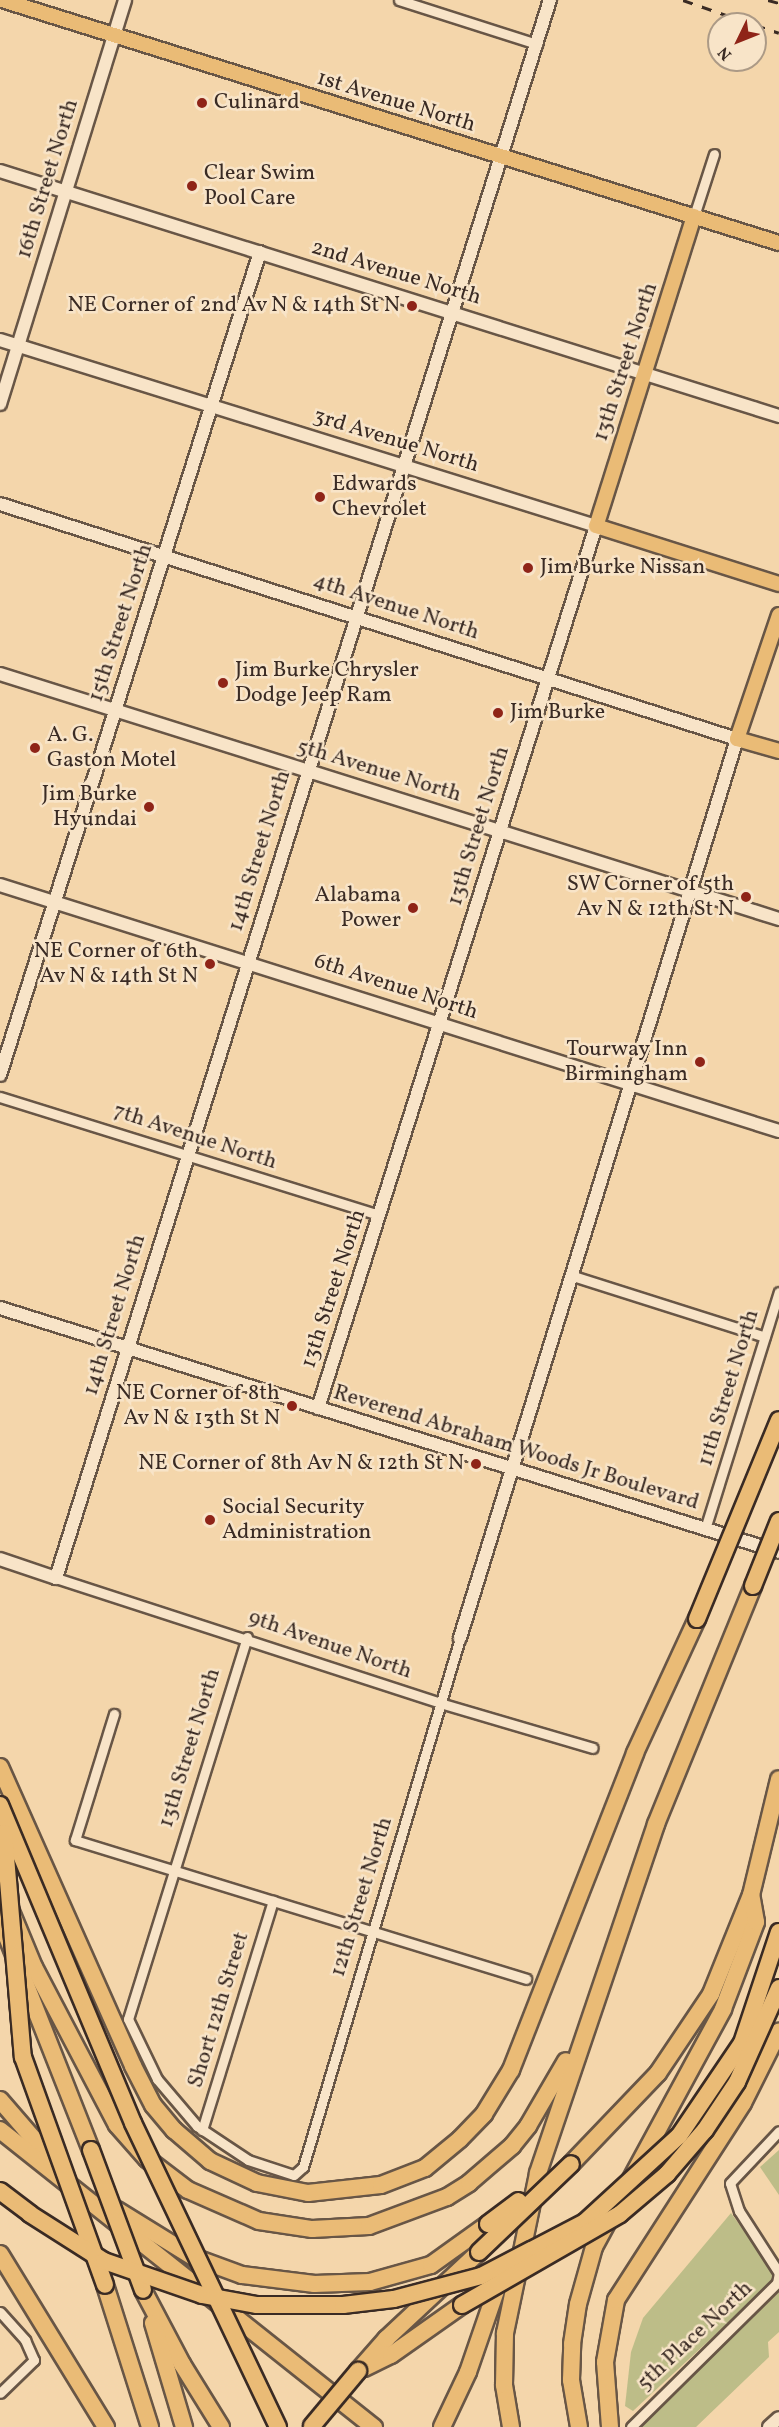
<!DOCTYPE html>
<html>
<head>
<meta charset="utf-8">
<style>
	body { margin:0 }
	#map { position:relative; width:779px; height:2427px; overflow:hidden; background:#f4d6ab; font-family:Vollkorn,serif }
	div>[style] { position:absolute }
	[style*='--x'] { left:calc(var(--x)*1px); top:calc(var(--y)*1px); width:calc(var(--w)*1px); rotate:calc(var(--a)*1deg) }
	.green>* { inset:0; background:#bdbd88 }
	.roads { filter:drop-shadow(2px 0 #685646) drop-shadow(-2px 0 #685646) drop-shadow(0 2px #685646) drop-shadow(0 -2px #685646) }
	.street>* { height:9px; margin:-4.5px; padding:0 4.5px; transform-origin:4.5px; border-radius:4.5px; background:#f8e4c8 }
	.secondary>* { height:12px; margin:-6px; padding:0 6px; transform-origin:6px; border-radius:6px; background:#f8e4c8 }
	.primary>* { height:14px; margin:-7px; padding:0 7px; transform-origin:7px; border-radius:7px; background:#eabb76 }
	.highway>* { height:16px; margin:-8px; padding:0 8px; transform-origin:8px; border-radius:8px; background:#eabb76 }
	.rail>* { height:3px; margin-top:-1.5px; transform-origin:0; background:repeating-linear-gradient(90deg,#3a2b24 0 10px,transparent 0 20px) }
	.bridges { filter:drop-shadow(2px 0 #3a2b24) drop-shadow(-2px 0 #3a2b24) drop-shadow(0 2px #3a2b24) drop-shadow(0 -2px #3a2b24) }
	.highway-bridge>* { height:16px; margin:-8px; padding:0 8px; transform-origin:8px; border-radius:8px; background:#eabb76 }
	.dots>* { width:16px; height:16px; translate:-50% -50%; box-sizing:border-box; border:3px solid #f8e4c8; border-radius:50% }
	span { translate:-50% -50%; white-space:nowrap; text-align:center; line-height:1.15; -webkit-text-stroke:5px #f8e4c8; paint-order:stroke }
	.street-label { font-size:22px; color:#3a2b24 }
	.poi-label { font-size:22px; color:#3a2b24 }
	.left { translate:0 -50%; text-align:left }
	.right { translate:-100% -50%; text-align:right }
	.north { position:absolute; left:707px; top:12px; width:60px; height:60px; box-sizing:border-box; background:#f8e4c8; border:2px solid #ac9a86; border-radius:50%; rotate:227deg; font-size:16px; font-weight:700; line-height:24px; text-align:center; color:#3a2b24 }
	.north::after { content:''; display:block; margin:auto; width:21px; height:27px; background:#8f2418; clip-path:polygon(50% 0,100% 100%,50% 72%,0 100%) }
</style>
</head>
<body>
<div id="map">
	<div class="green">
		<div style="clip-path:polygon(779px 2150px,779px 2195px,760px 2167px)"></div>
		<div style="clip-path:polygon(731px 2213px,769px 2266px,773px 2276px,770px 2284px,633px 2411px,625px 2406px,631px 2352px,643px 2318px)"></div>
		<div style="clip-path:polygon(779px 2292px,779px 2332px,768px 2342px,769px 2357px,696px 2427px,639px 2427px)"></div>
	</div>
	<div class="roads">
		<div class="street">
			<div style="--x:399;--y:0;--w:145;--a:17.7"></div>
			<div style="--x:694;--y:216;--w:65;--a:-72.1"></div>
			<div style="--x:0;--y:1097;--w:397;--a:17.3"></div>
			<div style="--x:573;--y:1276;--w:201;--a:17.6"></div>
			<div style="--x:705;--y:1529;--w:248;--a:-72.7"></div>
			<div style="--x:56;--y:1578;--w:404;--a:18"></div>
			<div style="--x:440;--y:1703;--w:159;--a:16.4"></div>
			<div style="--x:247;--y:1637;--w:400;--a:107.3"></div>
			<div style="--x:128;--y:2019;--w:67;--a:64.2"></div>
			<div style="--x:157;--y:2079;--w:62;--a:49.6"></div>
			<div style="--x:197;--y:2126;--w:61;--a:33.7"></div>
			<div style="--x:248;--y:2160;--w:48;--a:18.1"></div>
			<div style="--x:294;--y:2175;--w:12;--a:-42"></div>
			<div style="--x:303;--y:2167;--w:552;--a:-73.47"></div>
			<div style="--x:114;--y:1714;--w:132;--a:107.2"></div>
			<div style="--x:75;--y:1840;--w:472;--a:17.1"></div>
			<div style="--x:202;--y:2130;--w:240;--a:-72.8"></div>
			<div style="--x:0;--y:2312;--w:38;--a:48"></div>
			<div style="--x:25;--y:2340;--w:22;--a:66"></div>
			<div style="--x:34;--y:2360;--w:47;--a:135.9"></div>
			<div style="--x:631;--y:2427;--w:205;--a:-44.6"></div>
			<div style="--x:777;--y:2283;--w:10;--a:-79"></div>
			<div style="--x:779;--y:2273;--w:74;--a:-122.8"></div>
			<div style="--x:739;--y:2211;--w:29;--a:-108"></div>
			<div style="--x:730;--y:2183;--w:71;--a:-46.7"></div>
		</div>
		<div class="secondary">
			<div style="--x:0;--y:171;--w:817;--a:17.46"></div>
			<div style="--x:0;--y:340;--w:624;--a:17.33"></div>
			<div style="--x:596;--y:526;--w:925;--a:107.49"></div>
			<div style="--x:0;--y:404;--w:423;--a:-72.8"></div>
			<div style="--x:0;--y:504;--w:774;--a:17.69"></div>
			<div style="--x:737;--y:739;--w:941;--a:107.13"></div>
			<div style="--x:0;--y:674;--w:817;--a:17.46"></div>
			<div style="--x:0;--y:885;--w:817;--a:17.53"></div>
			<div style="--x:0;--y:1075;--w:863;--a:-72.47"></div>
			<div style="--x:0;--y:1308;--w:816;--a:17.39"></div>
			<div style="--x:0;--y:1559;--w:59;--a:18.7"></div>
			<div style="--x:56;--y:1578;--w:1654;--a:-72.62"></div>
			<div style="--x:769;--y:2427;--w:13;--a:-42"></div>
		</div>
		<div class="primary">
			<div style="--x:2;--y:0;--w:814;--a:17.37"></div>
			<div style="--x:694;--y:216;--w:325;--a:107.5"></div>
			<div style="--x:596;--y:526;--w:192;--a:17.6"></div>
			<div style="--x:779;--y:615;--w:131;--a:108.7"></div>
			<div style="--x:737;--y:739;--w:44;--a:15.9"></div>
		</div>
		<div class="highway">
			<div style="--x:0;--y:1767;--w:327;--a:66"></div>
			<div style="--x:133;--y:2066;--w:44;--a:62.9"></div>
			<div style="--x:153;--y:2105;--w:33;--a:50"></div>
			<div style="--x:174;--y:2130;--w:48;--a:40.7"></div>
			<div style="--x:210;--y:2161;--w:52;--a:25.1"></div>
			<div style="--x:257;--y:2183;--w:52;--a:11.1"></div>
			<div style="--x:308;--y:2193;--w:73;--a:-6.3"></div>
			<div style="--x:381;--y:2185;--w:47;--a:-21.1"></div>
			<div style="--x:425;--y:2168;--w:45;--a:-39.6"></div>
			<div style="--x:460;--y:2139;--w:35;--a:-46"></div>
			<div style="--x:484;--y:2114;--w:52;--a:-58.5"></div>
			<div style="--x:511;--y:2070;--w:340;--a:-68.6"></div>
			<div style="--x:635;--y:1753;--w:148;--a:-65.2"></div>
			<div style="--x:0;--y:1885;--w:89;--a:67.5"></div>
			<div style="--x:34;--y:1967;--w:178;--a:62.3"></div>
			<div style="--x:117;--y:2125;--w:45;--a:48.6"></div>
			<div style="--x:147;--y:2159;--w:51;--a:37.1"></div>
			<div style="--x:188;--y:2190;--w:77;--a:23.6"></div>
			<div style="--x:259;--y:2221;--w:54;--a:8.6"></div>
			<div style="--x:312;--y:2229;--w:57;--a:-3"></div>
			<div style="--x:369;--y:2226;--w:83;--a:-20.4"></div>
			<div style="--x:447;--y:2197;--w:26;--a:-32"></div>
			<div style="--x:469;--y:2183;--w:57;--a:-40.7"></div>
			<div style="--x:512;--y:2146;--w:26;--a:-51"></div>
			<div style="--x:528;--y:2126;--w:75;--a:-59.7"></div>
			<div style="--x:0;--y:1919;--w:248;--a:68.5"></div>
			<div style="--x:0;--y:2100;--w:79;--a:49.1"></div>
			<div style="--x:0;--y:2130;--w:478;--a:38.5"></div>
			<div style="--x:571;--y:2164;--w:126;--a:-46.3"></div>
			<div style="--x:658;--y:2073;--w:95;--a:-56.1"></div>
			<div style="--x:711;--y:1994;--w:107;--a:-68"></div>
			<div style="--x:751;--y:1895;--w:119;--a:-76.4"></div>
			<div style="--x:117;--y:2210;--w:89;--a:31.7"></div>
			<div style="--x:193;--y:2257;--w:52;--a:20.2"></div>
			<div style="--x:242;--y:2275;--w:73;--a:7.1"></div>
			<div style="--x:314;--y:2284;--w:56;--a:-2"></div>
			<div style="--x:370;--y:2282;--w:63;--a:-15.6"></div>
			<div style="--x:431;--y:2265;--w:70;--a:-35.7"></div>
			<div style="--x:0;--y:2254;--w:203;--a:58.5"></div>
			<div style="--x:105;--y:2285;--w:149;--a:72.4"></div>
			<div style="--x:143;--y:2290;--w:84;--a:62.2"></div>
			<div style="--x:182;--y:2364;--w:74;--a:58.2"></div>
			<div style="--x:153;--y:2323;--w:109;--a:73.4"></div>
			<div style="--x:364;--y:2368;--w:30;--a:-26"></div>
			<div style="--x:391;--y:2355;--w:87;--a:-35.2"></div>
			<div style="--x:358;--y:2371;--w:43;--a:-48.8"></div>
			<div style="--x:386;--y:2339;--w:127;--a:-43.1"></div>
			<div style="--x:442;--y:2427;--w:61;--a:-64.7"></div>
			<div style="--x:468;--y:2372;--w:102;--a:-71"></div>
			<div style="--x:511;--y:2427;--w:43;--a:-99.5"></div>
			<div style="--x:504;--y:2385;--w:52;--a:-88.9"></div>
			<div style="--x:505;--y:2333;--w:163;--a:-78.3"></div>
			<div style="--x:538;--y:2173;--w:368;--a:-71.3"></div>
			<div style="--x:656;--y:1824;--w:257;--a:-67.8"></div>
			<div style="--x:579;--y:2427;--w:48;--a:-99.7"></div>
			<div style="--x:571;--y:2380;--w:36;--a:-88"></div>
			<div style="--x:572;--y:2344;--w:40;--a:-81.5"></div>
			<div style="--x:578;--y:2304;--w:59;--a:-74.3"></div>
			<div style="--x:594;--y:2247;--w:271;--a:-61.5"></div>
			<div style="--x:723;--y:2009;--w:93;--a:-69.2"></div>
			<div style="--x:756;--y:1922;--w:27;--a:-100"></div>
			<div style="--x:610;--y:2427;--w:65;--a:-94.4"></div>
			<div style="--x:605;--y:2362;--w:63;--a:-79.9"></div>
			<div style="--x:616;--y:2300;--w:234;--a:-57.2"></div>
			<div style="--x:743;--y:2103;--w:80;--a:-63.4"></div>
		</div>
	</div>
	<div class="rail">
		<div style="--x:683;--y:0;--w:73;--a:19.2"></div>
		<div style="--x:768;--y:0;--w:11;--a:15"></div>
		<div style="--x:755;--y:25;--w:25;--a:18"></div>
	</div>
	<div class="bridges">
		<div class="highway-bridge">
			<div style="--x:753;--y:1586;--w:70;--a:-68.2"></div>
			<div style="--x:697;--y:1619;--w:215;--a:-67.6"></div>
			<div style="--x:0;--y:1805;--w:345;--a:67.3"></div>
			<div style="--x:133;--y:2123;--w:337;--a:64.5"></div>
			<div style="--x:4;--y:1833;--w:225;--a:85.2"></div>
			<div style="--x:23;--y:2057;--w:242;--a:70.2"></div>
			<div style="--x:91;--y:2150;--w:149;--a:69.6"></div>
			<div style="--x:0;--y:2191;--w:38;--a:37"></div>
			<div style="--x:30;--y:2214;--w:88;--a:32.4"></div>
			<div style="--x:104;--y:2261;--w:104;--a:19.1"></div>
			<div style="--x:202;--y:2295;--w:56;--a:10.3"></div>
			<div style="--x:257;--y:2305;--w:86;--a:0"></div>
			<div style="--x:343;--y:2305;--w:51;--a:-6.7"></div>
			<div style="--x:394;--y:2299;--w:90;--a:-14.8"></div>
			<div style="--x:481;--y:2276;--w:117;--a:-27.4"></div>
			<div style="--x:585;--y:2222;--w:127;--a:-42.5"></div>
			<div style="--x:679;--y:2136;--w:112;--a:-55.9"></div>
			<div style="--x:742;--y:2043;--w:117;--a:-71.6"></div>
			<div style="--x:488;--y:2224;--w:38;--a:-37"></div>
			<div style="--x:479;--y:2252;--w:127;--a:-43.7"></div>
			<div style="--x:462;--y:2305;--w:182;--a:-29.9"></div>
			<div style="--x:620;--y:2214;--w:62;--a:-40.4"></div>
			<div style="--x:667;--y:2174;--w:58;--a:-49.2"></div>
			<div style="--x:705;--y:2130;--w:58;--a:-56.3"></div>
			<div style="--x:737;--y:2082;--w:103;--a:-65.9"></div>
			<div style="--x:312;--y:2426;--w:72;--a:-50.1"></div>
		</div>
	</div>
	<div class="dots">
		<div style="left:202px;top:103px;background:#8f2418"></div>
		<div style="left:192px;top:186px;background:#8f2418"></div>
		<div style="left:412px;top:306px;background:#8f2418"></div>
		<div style="left:320px;top:497px;background:#8f2418"></div>
		<div style="left:528px;top:568px;background:#8f2418"></div>
		<div style="left:223px;top:683px;background:#8f2418"></div>
		<div style="left:498px;top:713px;background:#8f2418"></div>
		<div style="left:35px;top:748px;background:#8f2418"></div>
		<div style="left:149px;top:807px;background:#8f2418"></div>
		<div style="left:746px;top:897px;background:#8f2418"></div>
		<div style="left:413px;top:908px;background:#8f2418"></div>
		<div style="left:210px;top:964px;background:#8f2418"></div>
		<div style="left:700px;top:1062px;background:#8f2418"></div>
		<div style="left:292px;top:1406px;background:#8f2418"></div>
		<div style="left:476px;top:1464px;background:#8f2418"></div>
		<div style="left:210px;top:1520px;background:#8f2418"></div>
	</div>
	<div class="street-label">
		<span style="left:396px;top:102px;rotate:17deg">1st Avenue North</span>
		<span style="left:48px;top:179px;rotate:-73deg">16th Street North</span>
		<span style="left:396px;top:273px;rotate:17deg">2nd Avenue North</span>
		<span style="left:626px;top:362px;rotate:-72deg">13th Street North</span>
		<span style="left:396px;top:441px;rotate:17deg">3rd Avenue North</span>
		<span style="left:396px;top:607px;rotate:18deg">4th Avenue North</span>
		<span style="left:121px;top:623px;rotate:-72deg">15th Street North</span>
		<span style="left:379px;top:771px;rotate:17deg">5th Avenue North</span>
		<span style="left:479px;top:826px;rotate:-73deg">13th Street North</span>
		<span style="left:260px;top:851px;rotate:-73deg">14th Street North</span>
		<span style="left:396px;top:987px;rotate:18deg">6th Avenue North</span>
		<span style="left:195px;top:1137px;rotate:18deg">7th Avenue North</span>
		<span style="left:334px;top:1289px;rotate:-72deg">13th Street North</span>
		<span style="left:115px;top:1315px;rotate:-73deg">14th Street North</span>
		<span style="left:729px;top:1388px;rotate:-73deg">11th Street North</span>
		<span style="left:516px;top:1448px;rotate:17deg">Reverend Abraham Woods Jr Boulevard</span>
		<span style="left:330px;top:1645px;rotate:19deg">9th Avenue North</span>
		<span style="left:190px;top:1748px;rotate:-73deg">13th Street North</span>
		<span style="left:362px;top:1897px;rotate:-73deg">12th Street North</span>
		<span style="left:219px;top:2010px;rotate:-73deg">Short 12th Street</span>
		<span style="left:695px;top:2336px;rotate:-43deg">5th Place North</span>
	</div>
	<div class="poi-label">
		<span class="left" style="left:214px;top:103px">Culinard</span>
		<span class="left" style="left:204px;top:186px">Clear Swim<br>Pool Care</span>
		<span class="right" style="left:400px;top:306px">NE Corner of 2nd Av N &amp; 14th St N</span>
		<span class="left" style="left:332px;top:497px">Edwards<br>Chevrolet</span>
		<span class="left" style="left:540px;top:568px">Jim Burke Nissan</span>
		<span class="left" style="left:235px;top:683px">Jim Burke Chrysler<br>Dodge Jeep Ram</span>
		<span class="left" style="left:510px;top:713px">Jim Burke</span>
		<span class="left" style="left:47px;top:748px">A. G.<br>Gaston Motel</span>
		<span class="right" style="left:137px;top:807px">Jim Burke<br>Hyundai</span>
		<span class="right" style="left:734px;top:897px">SW Corner of 5th<br>Av N &amp; 12th St N</span>
		<span class="right" style="left:401px;top:908px">Alabama<br>Power</span>
		<span class="right" style="left:198px;top:964px">NE Corner of 6th<br>Av N &amp; 14th St N</span>
		<span class="right" style="left:688px;top:1062px">Tourway Inn<br>Birmingham</span>
		<span class="right" style="left:280px;top:1406px">NE Corner of 8th<br>Av N &amp; 13th St N</span>
		<span class="right" style="left:464px;top:1464px">NE Corner of 8th Av N &amp; 12th St N</span>
		<span class="left" style="left:222px;top:1520px">Social Security<br>Administration</span>
	</div>
	<div class="north">N</div>
</div>
</body>
</html>
